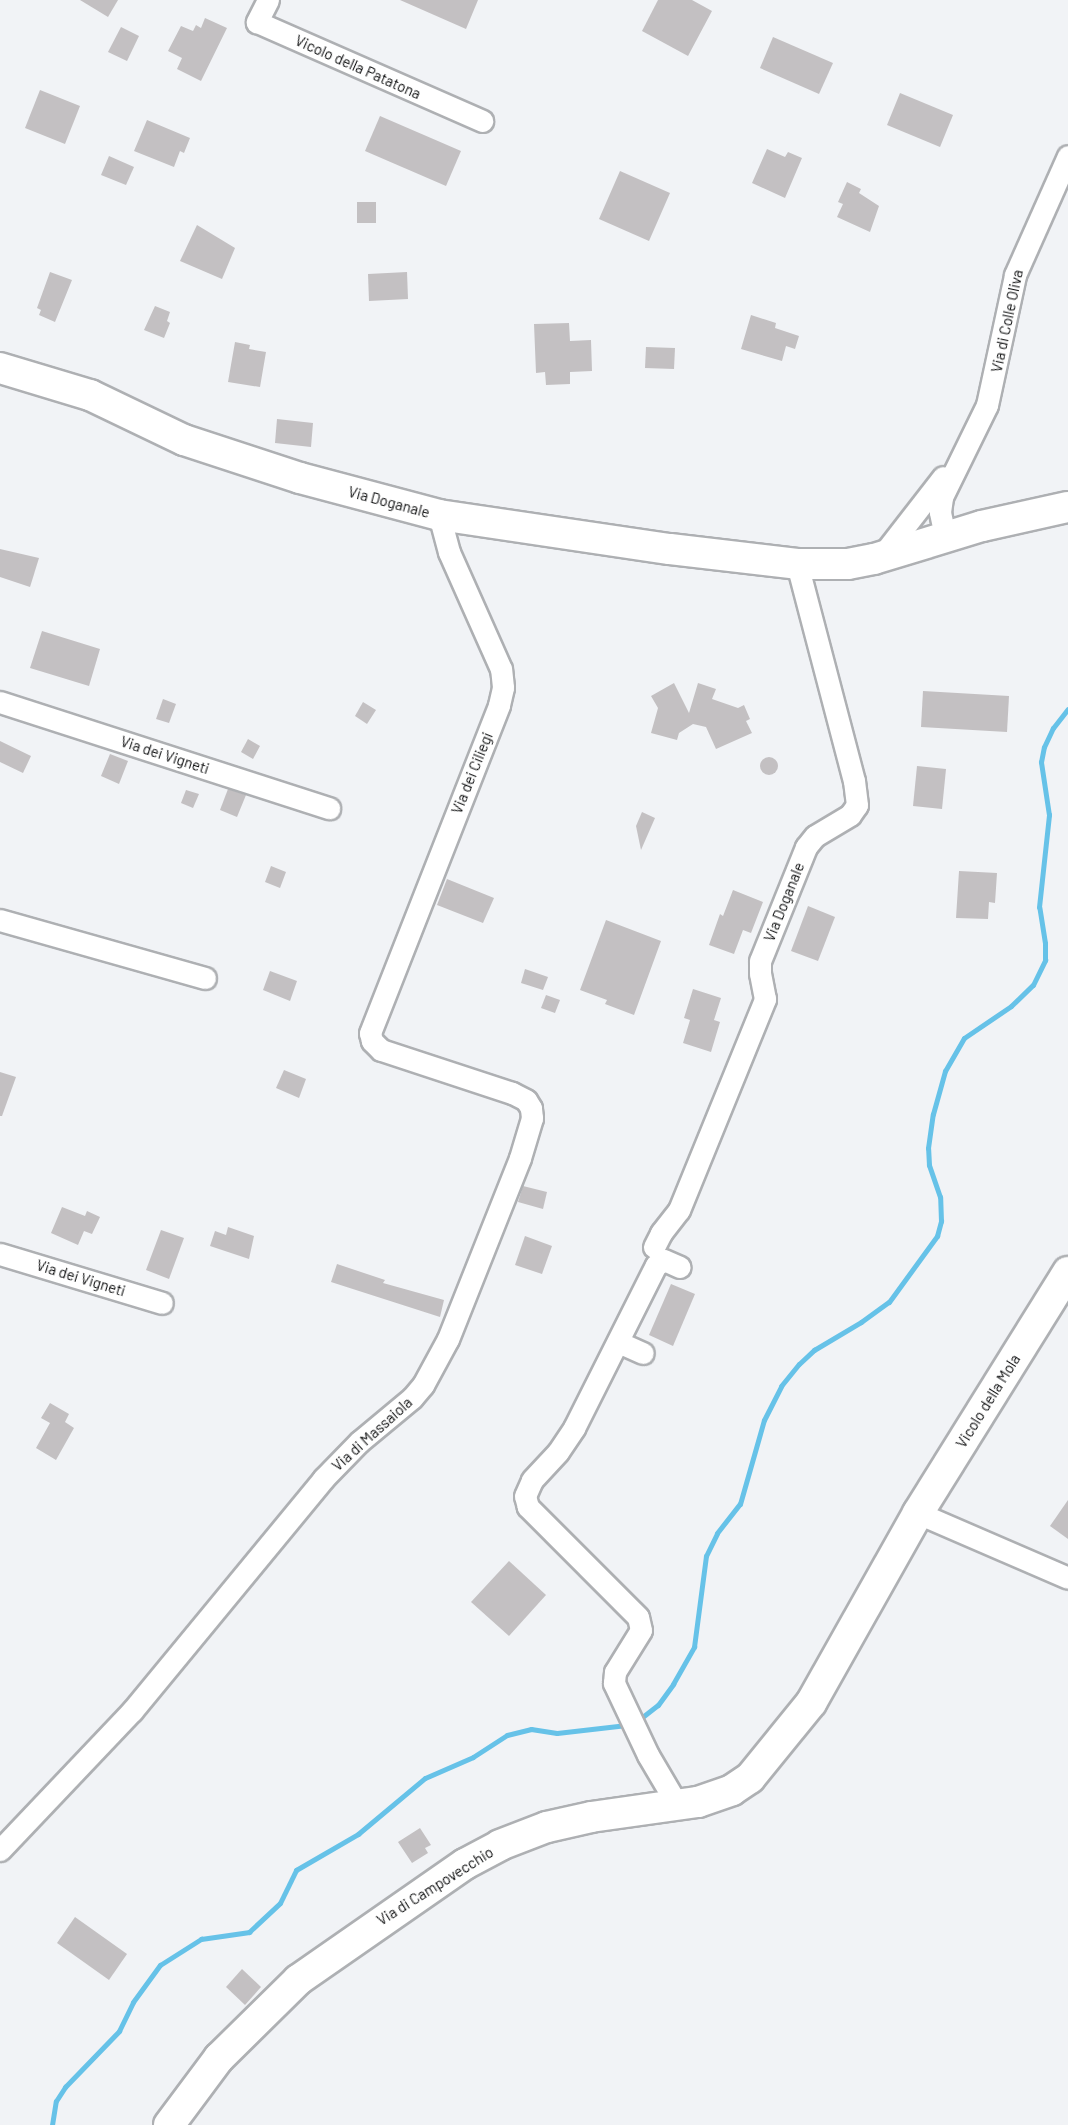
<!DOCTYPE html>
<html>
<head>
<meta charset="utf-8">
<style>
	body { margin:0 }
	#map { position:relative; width:1068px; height:2125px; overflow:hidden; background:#f1f3f6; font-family:Barlow,sans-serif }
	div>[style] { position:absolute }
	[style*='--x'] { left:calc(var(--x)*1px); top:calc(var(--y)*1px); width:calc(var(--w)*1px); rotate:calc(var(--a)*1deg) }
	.stream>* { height:5px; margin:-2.5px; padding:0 2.5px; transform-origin:2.5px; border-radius:2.5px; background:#66c2e8 }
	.building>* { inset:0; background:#c3c0c2 }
	.round { border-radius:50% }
	.roads { filter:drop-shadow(2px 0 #aeb0b3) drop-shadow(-2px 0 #aeb0b3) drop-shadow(0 2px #aeb0b3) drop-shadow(0 -2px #aeb0b3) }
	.street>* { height:21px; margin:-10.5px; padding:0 10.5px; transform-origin:10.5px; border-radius:10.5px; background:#fff }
	.secondary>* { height:30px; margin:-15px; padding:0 15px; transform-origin:15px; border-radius:15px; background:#fff }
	span { translate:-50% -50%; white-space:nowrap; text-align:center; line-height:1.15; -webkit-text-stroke:4.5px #fff; paint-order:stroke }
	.street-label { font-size:15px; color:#0c0d0e }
</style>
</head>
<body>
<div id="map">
	<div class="stream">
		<div style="--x:636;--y:1722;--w:28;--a:-38"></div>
		<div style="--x:658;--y:1705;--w:26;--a:-54"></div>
		<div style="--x:673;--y:1684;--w:43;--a:-60.4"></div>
		<div style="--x:694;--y:1647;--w:92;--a:-82.5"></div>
		<div style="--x:706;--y:1556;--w:25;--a:-64"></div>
		<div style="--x:717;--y:1533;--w:37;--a:-52"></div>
		<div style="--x:740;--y:1504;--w:87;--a:-74.1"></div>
		<div style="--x:764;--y:1420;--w:38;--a:-63"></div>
		<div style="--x:781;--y:1386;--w:28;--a:-51"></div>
		<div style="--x:799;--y:1364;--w:21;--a:-43"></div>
		<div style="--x:814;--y:1350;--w:55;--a:-30.8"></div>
		<div style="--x:861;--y:1322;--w:34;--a:-36"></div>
		<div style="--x:889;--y:1302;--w:82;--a:-54"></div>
		<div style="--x:937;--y:1236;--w:16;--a:-75"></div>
		<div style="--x:941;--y:1221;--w:24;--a:-92"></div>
		<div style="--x:940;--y:1197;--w:34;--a:-109"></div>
		<div style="--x:929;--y:1165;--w:17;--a:-93"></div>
		<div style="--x:928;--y:1148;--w:34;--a:-82"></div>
		<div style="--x:933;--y:1114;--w:45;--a:-74.4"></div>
		<div style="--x:945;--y:1071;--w:38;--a:-60"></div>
		<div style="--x:964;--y:1038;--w:57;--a:-34.2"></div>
		<div style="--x:1011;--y:1006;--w:30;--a:-44"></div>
		<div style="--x:1033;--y:985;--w:28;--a:-64"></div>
		<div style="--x:1045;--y:960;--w:17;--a:-90"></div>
		<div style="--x:1045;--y:943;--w:36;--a:-99"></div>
		<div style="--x:1039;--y:907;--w:93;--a:-83.8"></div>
		<div style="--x:1049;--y:815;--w:54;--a:-98.6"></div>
		<div style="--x:1041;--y:762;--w:15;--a:-79"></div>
		<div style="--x:1044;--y:747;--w:21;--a:-65"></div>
		<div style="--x:1053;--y:728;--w:24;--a:-52"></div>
		<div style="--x:52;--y:2125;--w:24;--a:-81"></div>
		<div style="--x:56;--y:2101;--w:17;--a:-57"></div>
		<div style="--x:65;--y:2087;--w:78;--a:-46"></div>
		<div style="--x:119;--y:2031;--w:32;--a:-64"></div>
		<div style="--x:133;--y:2002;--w:46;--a:-53.9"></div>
		<div style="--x:160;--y:1965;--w:49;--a:-32.4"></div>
		<div style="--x:201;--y:1939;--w:49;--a:-8.3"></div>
		<div style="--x:249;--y:1932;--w:42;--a:-43.1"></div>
		<div style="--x:280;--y:1903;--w:37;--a:-64"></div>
		<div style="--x:296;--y:1870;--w:72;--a:-30.1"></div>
		<div style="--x:358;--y:1834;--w:87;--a:-39.9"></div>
		<div style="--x:425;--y:1778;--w:52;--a:-23.6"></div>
		<div style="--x:473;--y:1757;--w:40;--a:-32.9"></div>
		<div style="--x:507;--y:1735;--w:25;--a:-14"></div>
		<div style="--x:531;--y:1729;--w:26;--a:9"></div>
		<div style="--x:557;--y:1733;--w:70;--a:-6.5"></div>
	</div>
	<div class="building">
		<div style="clip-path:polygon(80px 0,118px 0,108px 17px)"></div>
		<div style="clip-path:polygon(400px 0,478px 0,466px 29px)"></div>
		<div style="clip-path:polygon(658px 0,692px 0,712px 11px,688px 56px,642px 31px)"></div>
		<div style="clip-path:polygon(205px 18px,227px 28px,201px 81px,177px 69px,182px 58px,168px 51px,181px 26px,193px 31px,196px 25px,201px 28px)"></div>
		<div style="clip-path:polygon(121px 27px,139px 36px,127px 61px,108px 52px)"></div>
		<div style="clip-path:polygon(773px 37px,833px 63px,819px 94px,760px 68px)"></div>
		<div style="clip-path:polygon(40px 90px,80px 106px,65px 144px,25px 128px)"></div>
		<div style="clip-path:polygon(900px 93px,953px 115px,940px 147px,887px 125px)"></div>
		<div style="clip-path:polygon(380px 116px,461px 151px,446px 186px,365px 151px)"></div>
		<div style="clip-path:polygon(147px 120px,190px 138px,184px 153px,180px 151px,174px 167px,134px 151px)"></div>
		<div style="clip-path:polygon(767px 149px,785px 157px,788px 152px,802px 158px,785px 198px,752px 183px)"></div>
		<div style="clip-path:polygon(109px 156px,134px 167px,126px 185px,101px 175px)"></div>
		<div style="clip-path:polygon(620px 171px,670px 193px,649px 241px,599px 219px)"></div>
		<div style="clip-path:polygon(847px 182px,861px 189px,859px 193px,879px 206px,870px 232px,837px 217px,843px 204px,838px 202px)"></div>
		<div style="clip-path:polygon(357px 202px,376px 202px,376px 223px,357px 223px)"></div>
		<div style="clip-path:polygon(197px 225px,235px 248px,222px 279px,180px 261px)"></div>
		<div style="clip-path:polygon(50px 272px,72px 280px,55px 322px,39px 315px,41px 310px,37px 308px)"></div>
		<div style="clip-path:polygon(407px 272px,408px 299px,369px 301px,368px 274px)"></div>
		<div style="clip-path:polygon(155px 306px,170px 312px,167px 321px,170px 323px,164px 338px,144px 330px)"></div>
		<div style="clip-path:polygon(751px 315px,776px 323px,775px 328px,799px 336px,795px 349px,786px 346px,782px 361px,741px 349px)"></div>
		<div style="clip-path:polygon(569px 323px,570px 341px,591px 340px,592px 371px,570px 372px,570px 384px,546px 385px,545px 372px,536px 373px,534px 324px)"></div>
		<div style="clip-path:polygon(235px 342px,250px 345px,249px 349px,266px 352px,260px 387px,228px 382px)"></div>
		<div style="clip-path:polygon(646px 347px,675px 348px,674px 369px,645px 368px)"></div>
		<div style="clip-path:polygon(277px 419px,313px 423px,311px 447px,275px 443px)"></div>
		<div style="clip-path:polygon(0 549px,39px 558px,30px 587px,0 577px)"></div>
		<div style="clip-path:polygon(42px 631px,100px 649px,89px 686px,30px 668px)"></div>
		<div style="clip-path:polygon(674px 683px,689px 713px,698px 683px,716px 689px,712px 699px,738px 708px,744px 705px,750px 719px,746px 721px,752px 733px,716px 749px,706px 727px,693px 724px,679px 733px,677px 740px,651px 733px,658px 708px,651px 696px)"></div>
		<div style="clip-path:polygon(923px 691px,1009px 696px,1007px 732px,921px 727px)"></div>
		<div style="clip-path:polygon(163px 699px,176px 704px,169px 723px,156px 719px)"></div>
		<div style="clip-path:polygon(363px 702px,376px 710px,367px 724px,355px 716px)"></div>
		<div style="clip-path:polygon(248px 739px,260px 746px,253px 759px,241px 752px)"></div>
		<div style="clip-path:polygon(0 741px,31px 756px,23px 773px,0 762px)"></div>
		<div style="clip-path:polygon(110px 754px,128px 761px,119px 784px,101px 776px)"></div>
		<div class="round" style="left:760px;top:757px;width:18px;height:18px"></div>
		<div style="clip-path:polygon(917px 766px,946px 769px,942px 809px,913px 806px)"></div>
		<div style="clip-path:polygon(228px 789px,246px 795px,237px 817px,220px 810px)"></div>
		<div style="clip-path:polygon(186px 790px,199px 794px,193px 808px,181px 803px)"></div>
		<div style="clip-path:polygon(642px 812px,655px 818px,641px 850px,636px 826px)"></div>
		<div style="clip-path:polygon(271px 866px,286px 872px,280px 888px,265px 882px)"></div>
		<div style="clip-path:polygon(959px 871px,997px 873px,995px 903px,989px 902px,988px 919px,956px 918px)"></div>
		<div style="clip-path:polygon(447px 879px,494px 898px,483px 923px,437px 905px)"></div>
		<div style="clip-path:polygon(733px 890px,763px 902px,751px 933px,743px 930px,734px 954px,709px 945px,720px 914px,723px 916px)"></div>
		<div style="clip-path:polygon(808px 906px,835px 917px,818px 961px,791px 951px)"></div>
		<div style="clip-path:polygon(606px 920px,661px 941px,634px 1015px,605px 1004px,607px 1000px,580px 990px)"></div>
		<div style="clip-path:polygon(525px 969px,548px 977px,543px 990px,521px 983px)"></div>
		<div style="clip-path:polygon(270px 971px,297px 981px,290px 1001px,263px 990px)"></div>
		<div style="clip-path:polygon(693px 989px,721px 998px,714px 1020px,720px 1022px,711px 1052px,683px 1043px,690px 1020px,684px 1018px)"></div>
		<div style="clip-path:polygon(546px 995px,560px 1000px,555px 1013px,541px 1008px)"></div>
		<div style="clip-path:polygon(284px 1070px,306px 1079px,299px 1098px,276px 1088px)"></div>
		<div style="clip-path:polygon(0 1072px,16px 1077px,2px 1116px,0 1116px)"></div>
		<div style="clip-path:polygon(523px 1186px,547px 1192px,543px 1209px,518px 1202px)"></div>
		<div style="clip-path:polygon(62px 1207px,85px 1216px,87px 1211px,100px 1217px,92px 1234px,84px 1231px,78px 1245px,51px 1233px)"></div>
		<div style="clip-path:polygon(228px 1227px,254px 1236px,249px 1259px,210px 1246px,215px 1231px,226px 1235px)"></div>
		<div style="clip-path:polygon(161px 1230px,184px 1238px,169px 1279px,146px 1270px)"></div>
		<div style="clip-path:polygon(525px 1236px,552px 1246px,542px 1274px,515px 1265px)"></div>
		<div style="clip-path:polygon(337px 1264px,385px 1280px,383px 1283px,444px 1300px,440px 1317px,331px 1282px)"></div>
		<div style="clip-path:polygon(671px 1284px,695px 1294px,673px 1346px,649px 1335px)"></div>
		<div style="clip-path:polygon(50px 1403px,69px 1414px,65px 1422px,74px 1428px,56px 1460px,36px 1448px,50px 1423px,41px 1418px)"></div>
		<div style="clip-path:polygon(1068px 1500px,1068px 1539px,1050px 1526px)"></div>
		<div style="clip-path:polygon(509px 1561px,546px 1595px,509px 1636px,471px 1602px)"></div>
		<div style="clip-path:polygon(420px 1828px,431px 1845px,425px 1848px,428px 1853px,412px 1863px,398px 1842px)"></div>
		<div style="clip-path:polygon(75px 1917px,127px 1954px,109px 1980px,57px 1943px)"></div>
		<div style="clip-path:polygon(242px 1969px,261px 1987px,245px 2005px,226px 1987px)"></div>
	</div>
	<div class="roads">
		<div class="street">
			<div style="--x:268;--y:0;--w:25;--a:117"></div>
			<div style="--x:257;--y:22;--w:246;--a:23.7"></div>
			<div style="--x:945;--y:536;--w:25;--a:-102"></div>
			<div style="--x:940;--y:512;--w:15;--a:-82"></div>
			<div style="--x:942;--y:497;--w:102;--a:-63.9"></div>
			<div style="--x:987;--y:405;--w:133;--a:-77.8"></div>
			<div style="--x:1015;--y:275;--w:130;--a:-66"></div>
			<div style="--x:881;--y:557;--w:101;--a:-52.2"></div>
			<div style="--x:0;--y:702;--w:346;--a:17.9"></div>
			<div style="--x:0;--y:920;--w:213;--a:15.8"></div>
			<div style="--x:654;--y:1247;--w:16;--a:-63"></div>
			<div style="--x:661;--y:1233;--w:29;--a:-52"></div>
			<div style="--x:679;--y:1210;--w:228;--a:-67.8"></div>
			<div style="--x:765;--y:999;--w:26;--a:-101"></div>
			<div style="--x:760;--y:973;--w:12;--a:-90"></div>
			<div style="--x:760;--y:961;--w:123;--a:-68"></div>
			<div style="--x:806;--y:847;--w:14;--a:-51"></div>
			<div style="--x:815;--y:836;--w:41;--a:-31"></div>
			<div style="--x:850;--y:815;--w:12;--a:-55"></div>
			<div style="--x:857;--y:805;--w:24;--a:-97"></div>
			<div style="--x:854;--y:781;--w:224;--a:-104.7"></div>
			<div style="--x:0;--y:1254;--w:169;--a:16.8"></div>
			<div style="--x:618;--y:1342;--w:27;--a:24"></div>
			<div style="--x:918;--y:1513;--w:163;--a:23.4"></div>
			<div style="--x:678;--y:1806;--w:59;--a:-120.5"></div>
			<div style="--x:648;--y:1755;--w:80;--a:-115.3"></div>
			<div style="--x:614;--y:1683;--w:11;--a:-85"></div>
			<div style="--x:615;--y:1672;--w:49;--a:-58.2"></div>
			<div style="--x:641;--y:1630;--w:13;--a:-103"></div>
			<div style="--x:638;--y:1617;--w:156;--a:-135"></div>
			<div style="--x:528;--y:1507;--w:11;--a:-105"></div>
			<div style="--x:525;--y:1496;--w:17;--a:-66"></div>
			<div style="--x:532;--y:1480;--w:38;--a:-47"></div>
			<div style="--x:558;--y:1452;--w:29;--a:-56"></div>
			<div style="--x:574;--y:1428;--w:182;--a:-63.3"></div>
			<div style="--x:656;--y:1265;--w:9;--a:-32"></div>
			<div style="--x:664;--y:1260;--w:17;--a:24"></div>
			<div style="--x:0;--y:1850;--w:192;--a:-46.5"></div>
			<div style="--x:132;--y:1711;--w:301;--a:-50.5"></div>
			<div style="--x:323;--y:1479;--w:52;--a:-45.8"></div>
			<div style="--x:359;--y:1442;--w:69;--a:-39.7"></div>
			<div style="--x:412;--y:1398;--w:17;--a:-50"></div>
			<div style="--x:423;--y:1385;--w:52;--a:-61.5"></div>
			<div style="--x:448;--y:1339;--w:195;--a:-68.3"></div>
			<div style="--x:520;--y:1158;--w:42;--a:-73.3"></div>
			<div style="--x:532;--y:1118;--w:10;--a:-96"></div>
			<div style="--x:531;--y:1108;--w:9;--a:-122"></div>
			<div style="--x:526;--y:1100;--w:16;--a:-153"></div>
			<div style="--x:512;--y:1093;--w:138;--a:-161.8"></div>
			<div style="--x:381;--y:1050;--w:13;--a:-135"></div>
			<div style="--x:372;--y:1041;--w:8;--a:-104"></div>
			<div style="--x:370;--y:1033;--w:352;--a:-68.5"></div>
			<div style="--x:499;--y:705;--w:18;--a:-77"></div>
			<div style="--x:503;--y:687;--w:18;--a:-96"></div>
			<div style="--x:501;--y:669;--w:128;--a:-114"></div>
			<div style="--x:449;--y:552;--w:38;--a:-105"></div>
		</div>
		<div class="secondary">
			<div style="--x:0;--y:368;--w:94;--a:16.7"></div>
			<div style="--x:90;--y:395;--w:104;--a:25.6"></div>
			<div style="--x:184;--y:440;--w:122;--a:18.1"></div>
			<div style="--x:300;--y:478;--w:144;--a:14.9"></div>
			<div style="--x:439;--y:515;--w:233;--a:8.4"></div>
			<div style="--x:670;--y:549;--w:128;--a:6.7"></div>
			<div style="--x:797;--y:564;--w:51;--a:0"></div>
			<div style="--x:848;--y:564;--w:26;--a:-11"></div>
			<div style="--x:874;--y:559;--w:113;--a:-17"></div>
			<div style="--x:982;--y:526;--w:88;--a:-12.5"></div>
			<div style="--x:169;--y:2125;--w:84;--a:-53.3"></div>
			<div style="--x:219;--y:2058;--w:111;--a:-44.6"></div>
			<div style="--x:298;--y:1980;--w:203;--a:-34.8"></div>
			<div style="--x:465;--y:1864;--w:40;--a:-28"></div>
			<div style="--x:500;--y:1845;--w:50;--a:-21"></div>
			<div style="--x:547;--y:1827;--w:45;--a:-12.8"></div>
			<div style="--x:591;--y:1817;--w:108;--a:-8"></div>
			<div style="--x:698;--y:1802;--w:36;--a:-19"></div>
			<div style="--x:732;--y:1790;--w:22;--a:-34"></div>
			<div style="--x:750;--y:1778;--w:97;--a:-50.9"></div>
			<div style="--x:811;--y:1703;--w:218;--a:-60.6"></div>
			<div style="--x:918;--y:1513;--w:284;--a:-58.1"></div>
		</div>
	</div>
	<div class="street-label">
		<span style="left:358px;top:67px;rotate:24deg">Vicolo della Patatona</span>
		<span style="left:1007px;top:321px;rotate:-78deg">Via di Colle Oliva</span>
		<span style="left:389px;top:502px;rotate:15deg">Via Doganale</span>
		<span style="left:165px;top:755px;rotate:18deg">Via dei Vigneti</span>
		<span style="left:472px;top:773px;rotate:-68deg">Via dei Ciliegi</span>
		<span style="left:784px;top:902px;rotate:-68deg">Via Doganale</span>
		<span style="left:81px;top:1278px;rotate:17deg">Via dei Vigneti</span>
		<span style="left:988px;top:1401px;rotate:-58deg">Vicolo della Mola</span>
		<span style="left:372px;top:1434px;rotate:-42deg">Via di Massaiola</span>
		<span style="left:435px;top:1886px;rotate:-32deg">Via di Campovecchio</span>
	</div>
</div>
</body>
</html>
